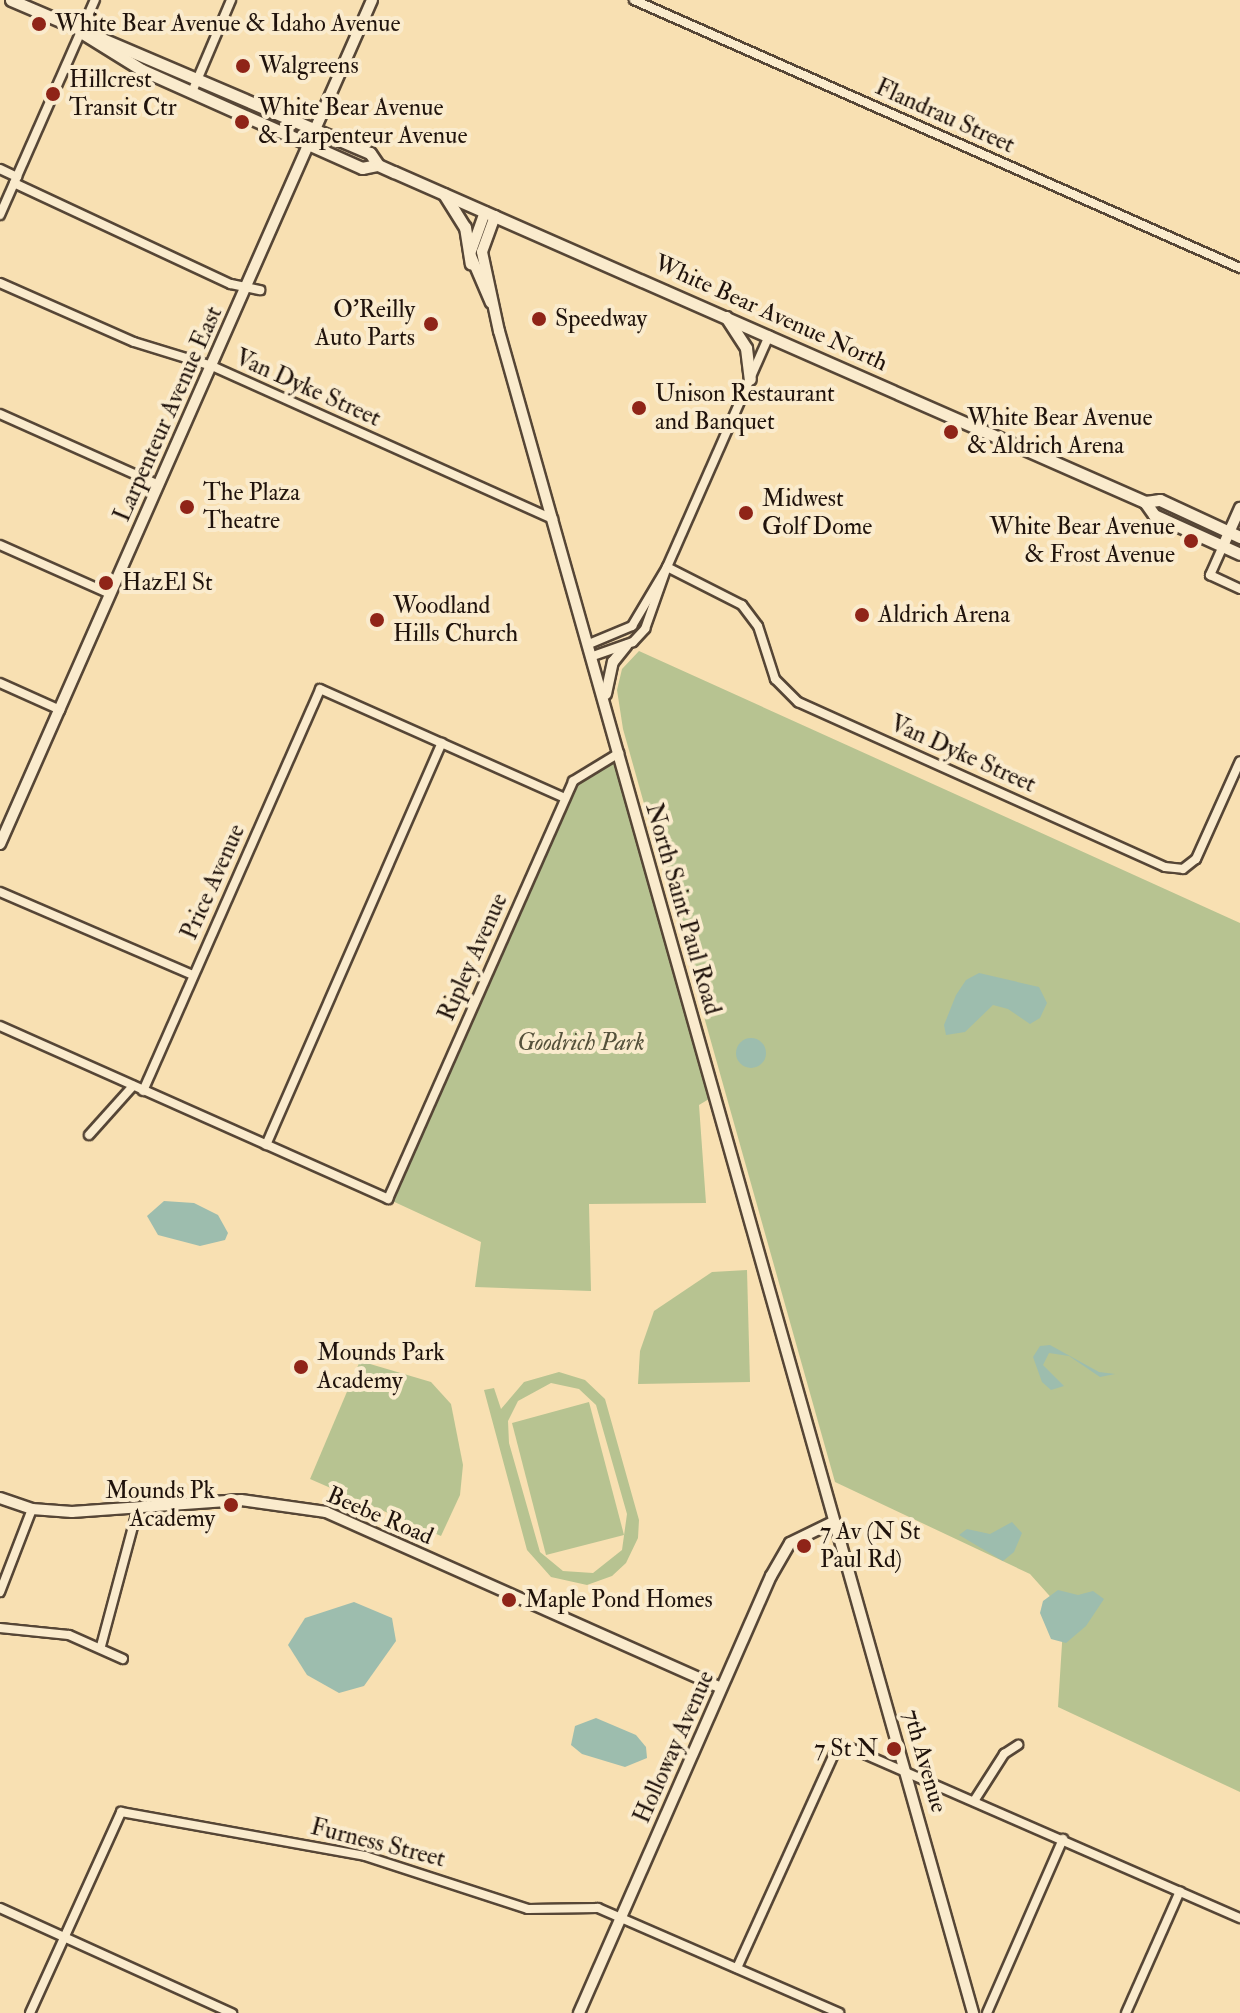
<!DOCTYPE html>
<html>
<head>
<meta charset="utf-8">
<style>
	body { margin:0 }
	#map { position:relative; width:1240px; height:2013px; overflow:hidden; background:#f8e0b2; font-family:"IM FELL Double Pica",serif }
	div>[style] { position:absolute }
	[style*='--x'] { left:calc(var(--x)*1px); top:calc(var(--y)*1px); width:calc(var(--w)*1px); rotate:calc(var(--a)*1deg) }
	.green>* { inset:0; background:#b7c391 }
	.water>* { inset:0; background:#9dbdae }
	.round { border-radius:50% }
	.roads { filter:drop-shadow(2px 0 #564636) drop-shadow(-2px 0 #564636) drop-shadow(0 2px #564636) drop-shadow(0 -2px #564636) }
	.minor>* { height:8px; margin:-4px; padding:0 4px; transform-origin:4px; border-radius:4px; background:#faebcd }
	.tertiary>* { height:10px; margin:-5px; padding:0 5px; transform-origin:5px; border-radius:5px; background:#faebcd }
	.secondary>* { height:11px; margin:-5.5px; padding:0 5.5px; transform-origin:5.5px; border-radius:5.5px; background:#faebcd }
	.dots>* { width:22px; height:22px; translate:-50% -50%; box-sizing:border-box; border:4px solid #faebcd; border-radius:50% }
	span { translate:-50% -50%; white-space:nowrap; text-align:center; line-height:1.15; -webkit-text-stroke:8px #faebcd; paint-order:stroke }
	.poi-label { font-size:24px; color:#20130c }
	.left { translate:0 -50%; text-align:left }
	.right { translate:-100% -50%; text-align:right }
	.street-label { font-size:24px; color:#20130c }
	.park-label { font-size:24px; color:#55513b; font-style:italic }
</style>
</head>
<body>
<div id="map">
	<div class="green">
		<div style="clip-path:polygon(639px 651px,1240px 923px,1240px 1792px,1058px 1707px,1064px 1612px,1030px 1574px,835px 1482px,623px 729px,617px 690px,622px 669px)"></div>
		<div style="clip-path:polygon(619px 753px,714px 1096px,699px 1105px,706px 1203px,589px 1204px,591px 1291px,475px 1287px,481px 1242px,388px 1199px,565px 798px,584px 770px)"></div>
		<div style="clip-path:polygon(747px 1270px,750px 1382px,638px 1384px,640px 1351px,654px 1311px,712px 1272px)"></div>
		<div style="clip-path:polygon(360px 1361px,431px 1382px,451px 1404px,463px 1465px,460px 1495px,441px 1536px,310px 1479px)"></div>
		<div style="clip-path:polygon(evenodd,559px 1372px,585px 1380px,605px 1399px,639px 1520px,638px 1538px,626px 1563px,612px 1576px,587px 1585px,551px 1577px,527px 1550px,484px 1390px,494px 1388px,501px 1409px,524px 1382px,559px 1372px,551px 1383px,579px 1389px,596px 1405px,627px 1514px,622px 1550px,593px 1573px,563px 1571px,540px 1552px,509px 1443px,508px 1421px,518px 1401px,551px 1383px)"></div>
		<div style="clip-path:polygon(589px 1402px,624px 1535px,546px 1555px,512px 1423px)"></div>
	</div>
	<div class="water">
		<div style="clip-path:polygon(979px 973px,1039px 987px,1047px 1003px,1040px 1018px,1030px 1024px,1008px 1009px,993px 1005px,965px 1032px,946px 1035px,944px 1025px,956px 995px,966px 980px)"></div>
		<div class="round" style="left:736px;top:1038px;width:30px;height:30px"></div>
		<div style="clip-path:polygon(164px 1201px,194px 1203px,218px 1215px,228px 1233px,225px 1240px,200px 1246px,158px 1235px,147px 1216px)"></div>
		<div style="clip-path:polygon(1050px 1345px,1099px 1372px,1115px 1374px,1100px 1377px,1069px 1356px,1049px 1353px,1043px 1365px,1064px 1386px,1051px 1390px,1042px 1382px,1033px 1357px,1040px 1346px)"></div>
		<div style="clip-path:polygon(1012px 1522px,1022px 1533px,1014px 1552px,1003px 1561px,959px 1535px,967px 1529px,990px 1534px)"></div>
		<div style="clip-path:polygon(1058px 1590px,1078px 1595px,1093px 1591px,1104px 1599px,1086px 1626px,1066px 1643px,1051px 1639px,1040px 1613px,1043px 1601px)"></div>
		<div style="clip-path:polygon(354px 1602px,392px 1618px,396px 1641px,364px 1686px,339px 1693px,307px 1675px,288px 1645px,305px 1618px)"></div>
		<div style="clip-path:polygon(596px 1718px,636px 1735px,646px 1747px,647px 1758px,625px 1767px,582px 1754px,571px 1745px,575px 1726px)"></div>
	</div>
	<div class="roads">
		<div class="minor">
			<div style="--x:634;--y:0;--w:663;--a:23.86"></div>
			<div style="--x:192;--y:92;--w:100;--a:-67"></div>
			<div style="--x:0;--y:169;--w:19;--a:25"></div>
			<div style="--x:14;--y:183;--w:239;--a:25"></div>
			<div style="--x:231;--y:284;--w:30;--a:12"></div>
			<div style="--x:0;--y:215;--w:235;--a:-66.2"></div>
			<div style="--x:0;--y:283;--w:146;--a:23.8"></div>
			<div style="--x:134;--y:342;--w:82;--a:17.1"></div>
			<div style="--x:212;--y:366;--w:374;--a:24.2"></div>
			<div style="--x:0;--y:414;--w:174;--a:24.1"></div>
			<div style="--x:0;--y:545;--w:120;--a:24"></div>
			<div style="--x:1223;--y:546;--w:32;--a:114"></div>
			<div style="--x:1210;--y:575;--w:33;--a:25"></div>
			<div style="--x:667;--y:567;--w:84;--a:26.9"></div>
			<div style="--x:742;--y:605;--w:26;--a:53"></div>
			<div style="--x:758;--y:626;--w:56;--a:72.2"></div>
			<div style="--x:775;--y:679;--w:33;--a:45"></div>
			<div style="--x:798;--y:702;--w:402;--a:24.2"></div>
			<div style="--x:1165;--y:867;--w:18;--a:6"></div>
			<div style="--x:1183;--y:869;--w:16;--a:-38"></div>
			<div style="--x:1196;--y:859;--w:107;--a:-65.8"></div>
			<div style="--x:589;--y:644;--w:47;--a:-22.7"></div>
			<div style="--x:632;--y:626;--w:69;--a:-59.3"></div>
			<div style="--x:593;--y:656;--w:42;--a:-19.3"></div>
			<div style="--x:633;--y:642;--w:18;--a:-47"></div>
			<div style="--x:645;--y:629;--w:66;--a:-70.5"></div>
			<div style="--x:667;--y:567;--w:253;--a:-66.2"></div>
			<div style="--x:0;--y:683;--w:66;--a:24.2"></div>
			<div style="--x:0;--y:892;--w:210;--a:23.3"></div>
			<div style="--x:0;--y:1026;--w:425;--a:24"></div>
			<div style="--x:388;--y:1199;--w:457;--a:-66.1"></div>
			<div style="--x:573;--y:781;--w:54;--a:-31.3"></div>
			<div style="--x:143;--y:1091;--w:439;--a:-66.2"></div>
			<div style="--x:320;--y:689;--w:268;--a:24"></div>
			<div style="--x:89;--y:1135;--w:66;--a:-48.1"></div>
			<div style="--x:266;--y:1145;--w:439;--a:-66.4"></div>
			<div style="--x:0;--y:1592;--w:89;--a:-68.9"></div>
			<div style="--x:0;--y:1628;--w:69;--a:5.8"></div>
			<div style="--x:69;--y:1635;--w:59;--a:24"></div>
			<div style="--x:101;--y:1646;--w:143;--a:-75"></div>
			<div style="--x:974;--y:1801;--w:56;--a:-57.4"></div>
			<div style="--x:1004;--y:1754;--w:17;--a:-33"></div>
			<div style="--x:0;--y:1908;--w:255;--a:24.4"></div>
			<div style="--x:737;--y:1968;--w:247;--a:-65.6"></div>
			<div style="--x:839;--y:1743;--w:438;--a:23.6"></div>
			<div style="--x:30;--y:2013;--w:221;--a:-65.6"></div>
			<div style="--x:121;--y:1812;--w:248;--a:10.2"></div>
			<div style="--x:365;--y:1856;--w:171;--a:18"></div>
			<div style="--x:528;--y:1909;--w:70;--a:-0.8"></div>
			<div style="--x:598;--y:1908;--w:263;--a:23.5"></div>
			<div style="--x:987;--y:2013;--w:190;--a:-66.4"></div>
			<div style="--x:1126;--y:2013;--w:133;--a:-66.1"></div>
		</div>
		<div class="tertiary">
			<div style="--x:485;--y:212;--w:45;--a:109.7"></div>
			<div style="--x:470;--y:254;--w:53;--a:66.8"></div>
			<div style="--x:495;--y:216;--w:38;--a:110"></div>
			<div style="--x:482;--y:252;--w:81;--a:77.9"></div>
			<div style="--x:499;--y:331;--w:1748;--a:74.26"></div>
			<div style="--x:1223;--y:546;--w:42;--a:-65.9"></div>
			<div style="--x:606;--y:694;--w:33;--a:-78"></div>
			<div style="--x:613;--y:662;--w:21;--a:-51"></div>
			<div style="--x:0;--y:844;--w:922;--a:-66.21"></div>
			<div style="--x:0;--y:1498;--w:34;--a:19"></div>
			<div style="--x:32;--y:1509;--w:40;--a:4.3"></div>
			<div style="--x:72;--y:1512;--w:169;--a:-4.1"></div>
			<div style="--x:241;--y:1500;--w:86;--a:8"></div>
			<div style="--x:326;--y:1512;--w:432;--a:24"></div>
			<div style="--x:579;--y:2013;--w:477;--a:-66.3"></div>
			<div style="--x:771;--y:1576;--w:38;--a:-60"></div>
			<div style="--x:790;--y:1543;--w:48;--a:-26"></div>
		</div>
		<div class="secondary">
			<div style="--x:11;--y:0;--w:390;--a:23.1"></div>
			<div style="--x:370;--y:153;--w:14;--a:56"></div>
			<div style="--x:81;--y:32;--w:72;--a:31.9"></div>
			<div style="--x:142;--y:70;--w:182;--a:24"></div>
			<div style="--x:308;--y:144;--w:59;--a:24"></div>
			<div style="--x:362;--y:168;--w:16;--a:-11"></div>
			<div style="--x:378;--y:165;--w:17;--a:24"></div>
			<div style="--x:394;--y:172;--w:820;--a:23.72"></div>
			<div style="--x:1145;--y:502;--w:15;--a:-8"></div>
			<div style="--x:1160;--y:500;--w:88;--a:24.8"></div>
			<div style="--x:444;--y:194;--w:39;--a:58"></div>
			<div style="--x:465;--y:227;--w:37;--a:81"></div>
			<div style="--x:726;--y:317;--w:37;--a:57"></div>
			<div style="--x:746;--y:348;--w:31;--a:83"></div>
			<div style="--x:1145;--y:502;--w:16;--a:55"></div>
			<div style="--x:1154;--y:515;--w:94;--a:24.4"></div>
		</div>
	</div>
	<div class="dots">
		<div style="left:39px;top:24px;background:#8f2418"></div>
		<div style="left:243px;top:66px;background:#8f2418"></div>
		<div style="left:53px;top:94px;background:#8f2418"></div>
		<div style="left:242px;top:122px;background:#8f2418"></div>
		<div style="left:539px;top:319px;background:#8f2418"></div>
		<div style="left:431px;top:324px;background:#8f2418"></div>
		<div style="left:639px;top:408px;background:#8f2418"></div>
		<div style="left:951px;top:432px;background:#8f2418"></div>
		<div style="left:187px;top:507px;background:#8f2418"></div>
		<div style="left:746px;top:513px;background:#8f2418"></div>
		<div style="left:1191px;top:541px;background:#8f2418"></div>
		<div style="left:106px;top:583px;background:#8f2418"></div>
		<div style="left:862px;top:615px;background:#8f2418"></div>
		<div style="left:377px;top:620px;background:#8f2418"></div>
		<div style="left:301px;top:1367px;background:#8f2418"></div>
		<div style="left:231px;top:1505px;background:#8f2418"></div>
		<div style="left:804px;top:1546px;background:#8f2418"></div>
		<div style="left:509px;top:1600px;background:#8f2418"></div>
		<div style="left:894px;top:1749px;background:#8f2418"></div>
	</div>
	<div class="poi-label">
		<span class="left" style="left:55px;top:24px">White Bear Avenue &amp; Idaho Avenue</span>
		<span class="left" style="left:259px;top:66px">Walgreens</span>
		<span class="left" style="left:69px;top:94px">Hillcrest<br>Transit Ctr</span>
		<span class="left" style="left:258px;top:122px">White Bear Avenue<br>&amp; Larpenteur Avenue</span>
		<span class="right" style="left:415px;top:324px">O'Reilly<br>Auto Parts</span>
		<span class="left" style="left:555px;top:319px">Speedway</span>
		<span class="left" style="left:655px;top:408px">Unison Restaurant<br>and Banquet</span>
		<span class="left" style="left:967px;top:432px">White Bear Avenue<br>&amp; Aldrich Arena</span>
		<span class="left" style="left:203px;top:507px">The Plaza<br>Theatre</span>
		<span class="left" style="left:762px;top:513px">Midwest<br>Golf Dome</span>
		<span class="right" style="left:1175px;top:541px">White Bear Avenue<br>&amp; Frost Avenue</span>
		<span class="left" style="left:122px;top:583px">HazEl St</span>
		<span class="left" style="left:393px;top:620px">Woodland<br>Hills Church</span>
		<span class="left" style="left:878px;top:615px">Aldrich Arena</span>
		<span class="left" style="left:317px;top:1367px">Mounds Park<br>Academy</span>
		<span class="right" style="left:215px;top:1505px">Mounds Pk<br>Academy</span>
		<span class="left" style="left:820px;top:1546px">7 Av (N St<br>Paul Rd)</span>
		<span class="left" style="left:525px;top:1600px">Maple Pond Homes</span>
		<span class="right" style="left:878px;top:1749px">7 St N</span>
	</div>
	<div class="street-label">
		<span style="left:945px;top:116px;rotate:24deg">Flandrau Street</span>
		<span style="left:771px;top:313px;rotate:24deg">White Bear Avenue North</span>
		<span style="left:308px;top:388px;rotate:24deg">Van Dyke Street</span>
		<span style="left:168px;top:414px;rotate:-66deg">Larpenteur Avenue East</span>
		<span style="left:963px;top:754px;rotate:24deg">Van Dyke Street</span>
		<span style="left:213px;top:882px;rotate:-66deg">Price Avenue</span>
		<span style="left:683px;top:909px;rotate:74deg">North Saint Paul Road</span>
		<span style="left:473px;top:957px;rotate:-66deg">Ripley Avenue</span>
		<span style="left:380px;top:1516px;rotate:23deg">Beebe Road</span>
		<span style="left:674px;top:1747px;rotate:-66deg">Holloway Avenue</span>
		<span style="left:925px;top:1761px;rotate:74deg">7th Avenue</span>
		<span style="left:378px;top:1843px;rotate:14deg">Furness Street</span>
	</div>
	<div class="park-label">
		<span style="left:581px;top:1043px">Goodrich Park</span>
	</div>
</div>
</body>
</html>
